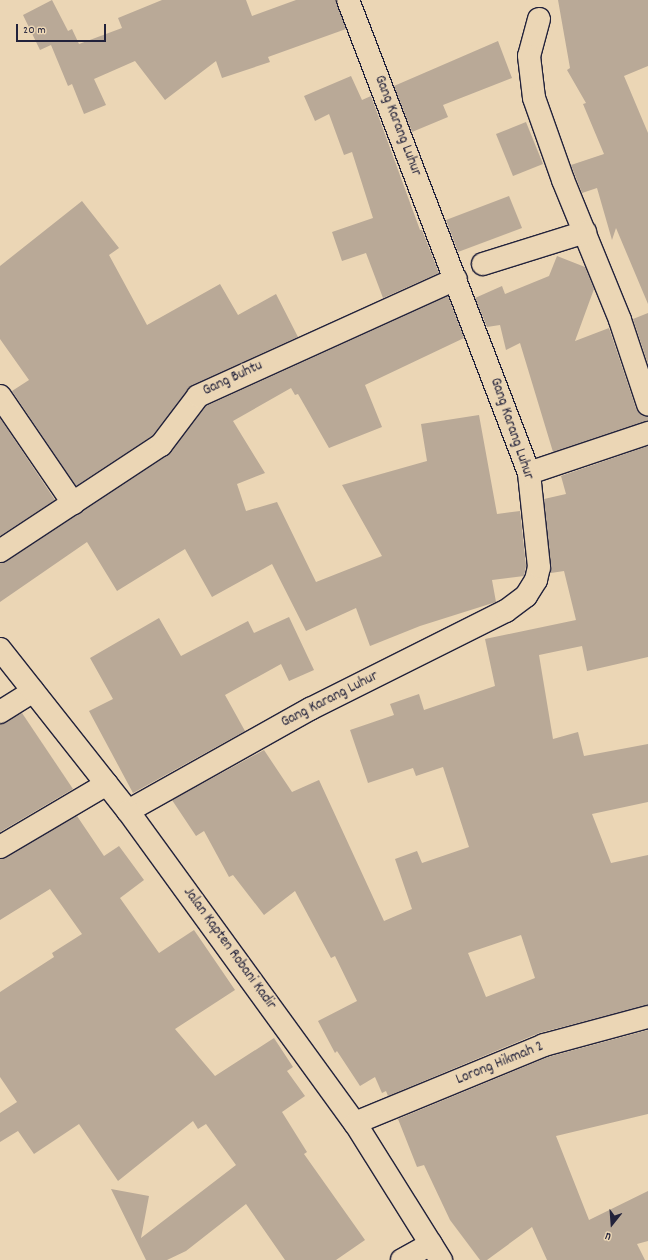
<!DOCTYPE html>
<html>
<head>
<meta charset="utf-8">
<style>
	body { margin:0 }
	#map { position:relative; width:648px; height:1260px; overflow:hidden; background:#ebd6b5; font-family:Dekko,sans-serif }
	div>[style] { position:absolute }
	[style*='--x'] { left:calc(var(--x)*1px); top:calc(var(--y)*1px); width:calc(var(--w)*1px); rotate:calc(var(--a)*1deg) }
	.building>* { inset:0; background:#b9a997 }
	.roads { filter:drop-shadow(1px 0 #22223b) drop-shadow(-1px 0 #22223b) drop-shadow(0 1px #22223b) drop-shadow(0 -1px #22223b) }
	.minor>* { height:22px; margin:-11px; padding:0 11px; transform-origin:11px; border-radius:11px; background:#ebd6b5 }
	.secondary>* { height:22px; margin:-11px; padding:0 11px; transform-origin:11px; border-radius:11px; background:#ebd6b5 }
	span { translate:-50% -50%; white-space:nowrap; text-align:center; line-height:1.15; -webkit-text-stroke:3px #ebd6b5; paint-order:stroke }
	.street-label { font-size:15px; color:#22223b }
	.north { position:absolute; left:592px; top:1204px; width:40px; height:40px; -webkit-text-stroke:3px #ebd6b5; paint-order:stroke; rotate:197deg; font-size:11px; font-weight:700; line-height:16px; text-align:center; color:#22223b }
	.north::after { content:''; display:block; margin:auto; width:14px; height:18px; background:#22223b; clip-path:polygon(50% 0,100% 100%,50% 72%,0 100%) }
	.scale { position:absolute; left:16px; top:24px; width:90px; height:18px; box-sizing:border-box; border:2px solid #22223b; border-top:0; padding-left:5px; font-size:12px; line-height:14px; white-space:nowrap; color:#22223b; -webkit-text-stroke:3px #ebd6b5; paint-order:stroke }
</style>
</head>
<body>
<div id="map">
	<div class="building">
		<div style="clip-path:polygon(52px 0,68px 31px,72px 29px,79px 44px,122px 28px,118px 18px,162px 0,246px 0,252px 16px,296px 0,336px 0,346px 29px,268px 57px,270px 62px,222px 78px,216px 61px,165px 100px,135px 61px,94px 79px,106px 105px,84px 114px,72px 84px,68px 86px,51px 45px,40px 50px,23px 15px)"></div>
		<div style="clip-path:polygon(558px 0,648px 0,648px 66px,624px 76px,648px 133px,648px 304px,616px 228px,612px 240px,597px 188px,582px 193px,571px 165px,604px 154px,583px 104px,586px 103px,567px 70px,570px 68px)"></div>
		<div style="clip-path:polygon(498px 41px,512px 78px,443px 105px,448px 117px,412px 132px,394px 86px)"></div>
		<div style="clip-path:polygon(351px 76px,362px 100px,371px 96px,420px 230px,422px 230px,439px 273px,383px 298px,366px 253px,342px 261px,332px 232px,373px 218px,352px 152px,344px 155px,329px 114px,315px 121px,304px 96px)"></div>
		<div style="clip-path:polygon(526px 122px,543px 164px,513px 176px,496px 134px)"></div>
		<div style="clip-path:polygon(509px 196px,522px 228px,458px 252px,446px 220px)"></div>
		<div style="clip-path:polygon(82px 201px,119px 248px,109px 255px,147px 325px,220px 284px,238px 315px,276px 294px,298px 337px,193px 385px,152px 436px,76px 486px,12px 391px,29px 380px,0 339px,0 266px)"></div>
		<div style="clip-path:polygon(557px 256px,585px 267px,594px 289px,575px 341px,609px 328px,636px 408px,640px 414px,648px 416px,648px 421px,553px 452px,520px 343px,506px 350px,500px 325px,487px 327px,475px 298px,502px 286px,505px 294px,549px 276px)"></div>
		<div style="clip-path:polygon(448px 296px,464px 338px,365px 385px,382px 427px,329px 448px,298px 394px,295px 395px,291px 388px,233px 421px,265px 473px,237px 484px,246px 511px,277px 502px,316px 582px,382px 556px,342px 485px,427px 461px,421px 424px,479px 415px,497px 514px,520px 511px,526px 566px,524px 576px,492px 580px,496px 602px,420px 626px,370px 646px,356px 608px,306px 631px,272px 564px,212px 597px,185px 549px,117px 591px,87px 542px,0 602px,0 563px,7px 561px,168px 455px,206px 406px)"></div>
		<div style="clip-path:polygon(648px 313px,648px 364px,633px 319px)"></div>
		<div style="clip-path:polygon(0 418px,55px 500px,0 536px)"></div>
		<div style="clip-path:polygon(evenodd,648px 446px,648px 657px,587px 671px,582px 646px,539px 655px,553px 739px,578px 732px,584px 756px,648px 744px,648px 802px,592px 814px,611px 863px,648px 855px,648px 1005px,539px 1033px,388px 1096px,386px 1091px,382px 1093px,375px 1077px,360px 1086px,337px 1051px,335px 1053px,318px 1021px,357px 1001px,335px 956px,331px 958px,295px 891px,264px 915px,233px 875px,229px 877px,204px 831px,196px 836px,172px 800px,264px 750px,292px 792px,319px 780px,384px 921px,412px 909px,395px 859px,417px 851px,422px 863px,469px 847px,443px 767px,416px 776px,413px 768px,368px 783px,350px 730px,394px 715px,390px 704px,419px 694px,424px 710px,495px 686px,485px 639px,576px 620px,564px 571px,551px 573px,544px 499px,566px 494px,561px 476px,648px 446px,521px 935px,535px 978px,486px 997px,468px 953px,521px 935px)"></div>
		<div style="clip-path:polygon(289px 617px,314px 670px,289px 681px,281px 664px,225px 695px,245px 731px,133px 793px,89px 711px,113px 699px,90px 658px,159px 618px,181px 656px,248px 621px,254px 633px)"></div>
		<div style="clip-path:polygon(22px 713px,73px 789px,0 832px,0 724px)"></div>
		<div style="clip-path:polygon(77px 816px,104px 856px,119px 846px,144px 880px,120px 898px,159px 953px,194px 930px,235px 990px,175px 1029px,215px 1076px,274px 1038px,293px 1067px,287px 1071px,305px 1096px,282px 1112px,307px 1152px,304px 1154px,365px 1240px,336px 1260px,285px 1260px,246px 1204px,186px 1251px,167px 1260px,146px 1260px,111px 1189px,149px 1196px,141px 1238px,236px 1165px,206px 1124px,198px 1129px,193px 1121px,118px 1181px,79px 1124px,34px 1154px,18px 1131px,0 1142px,0 1113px,17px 1102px,0 1077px,0 992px,54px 957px,52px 953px,82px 934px,50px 889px,0 920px,0 859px)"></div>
		<div style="clip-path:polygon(648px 1030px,648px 1114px,556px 1136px,589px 1220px,648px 1191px,648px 1241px,637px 1244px,645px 1260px,547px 1260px,532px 1227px,487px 1260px,480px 1260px,450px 1220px,424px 1165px,417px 1167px,398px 1119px,548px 1057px)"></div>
	</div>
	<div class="roads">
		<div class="minor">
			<div style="--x:539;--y:19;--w:38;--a:105"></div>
			<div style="--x:529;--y:56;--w:42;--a:83.2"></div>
			<div style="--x:534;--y:98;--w:87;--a:70.5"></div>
			<div style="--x:563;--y:180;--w:151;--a:67.8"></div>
			<div style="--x:620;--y:320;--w:89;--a:71.6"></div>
			<div style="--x:483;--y:264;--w:107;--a:-17.4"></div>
			<div style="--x:0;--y:396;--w:130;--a:55.7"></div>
			<div style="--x:529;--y:473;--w:126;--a:-18.6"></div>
			<div style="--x:0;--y:551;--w:193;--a:-33.4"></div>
			<div style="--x:161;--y:445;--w:61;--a:-52.9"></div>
			<div style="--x:198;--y:396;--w:283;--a:-24.4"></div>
			<div style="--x:0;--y:712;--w:39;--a:-32"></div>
			<div style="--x:128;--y:811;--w:209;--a:-29.3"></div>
			<div style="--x:310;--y:709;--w:219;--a:-26.6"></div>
			<div style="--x:506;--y:611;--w:25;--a:-37"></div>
			<div style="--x:526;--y:596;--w:19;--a:-58"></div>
			<div style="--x:536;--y:580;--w:13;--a:-77"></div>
			<div style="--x:539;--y:567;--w:95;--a:-96.1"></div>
			<div style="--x:529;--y:473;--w:506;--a:-110.94"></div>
			<div style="--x:0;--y:847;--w:124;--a:-30.5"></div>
			<div style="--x:355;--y:1123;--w:204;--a:-22.4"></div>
			<div style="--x:544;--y:1045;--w:108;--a:-15.1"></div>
			<div style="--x:402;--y:1260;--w:33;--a:-29"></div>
		</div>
		<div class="secondary">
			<div style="--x:0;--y:649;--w:206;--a:51.7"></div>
			<div style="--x:128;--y:811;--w:386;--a:54"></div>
			<div style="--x:355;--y:1123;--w:162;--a:57.9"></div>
		</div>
	</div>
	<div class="street-label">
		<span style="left:397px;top:126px;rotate:69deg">Gang Karang Luhur</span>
		<span style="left:233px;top:379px;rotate:-25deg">Gang Buhtu</span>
		<span style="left:511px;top:429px;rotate:71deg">Gang Karang Luhur</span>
		<span style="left:330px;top:700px;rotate:-27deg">Gang Karang Luhur</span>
		<span style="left:229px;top:949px;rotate:54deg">Jalan Kapten Robani Kadir</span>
		<span style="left:500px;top:1064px;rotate:-22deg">Lorong Hikmah 2</span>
	</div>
	<div class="north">U</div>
	<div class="scale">20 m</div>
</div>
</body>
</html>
